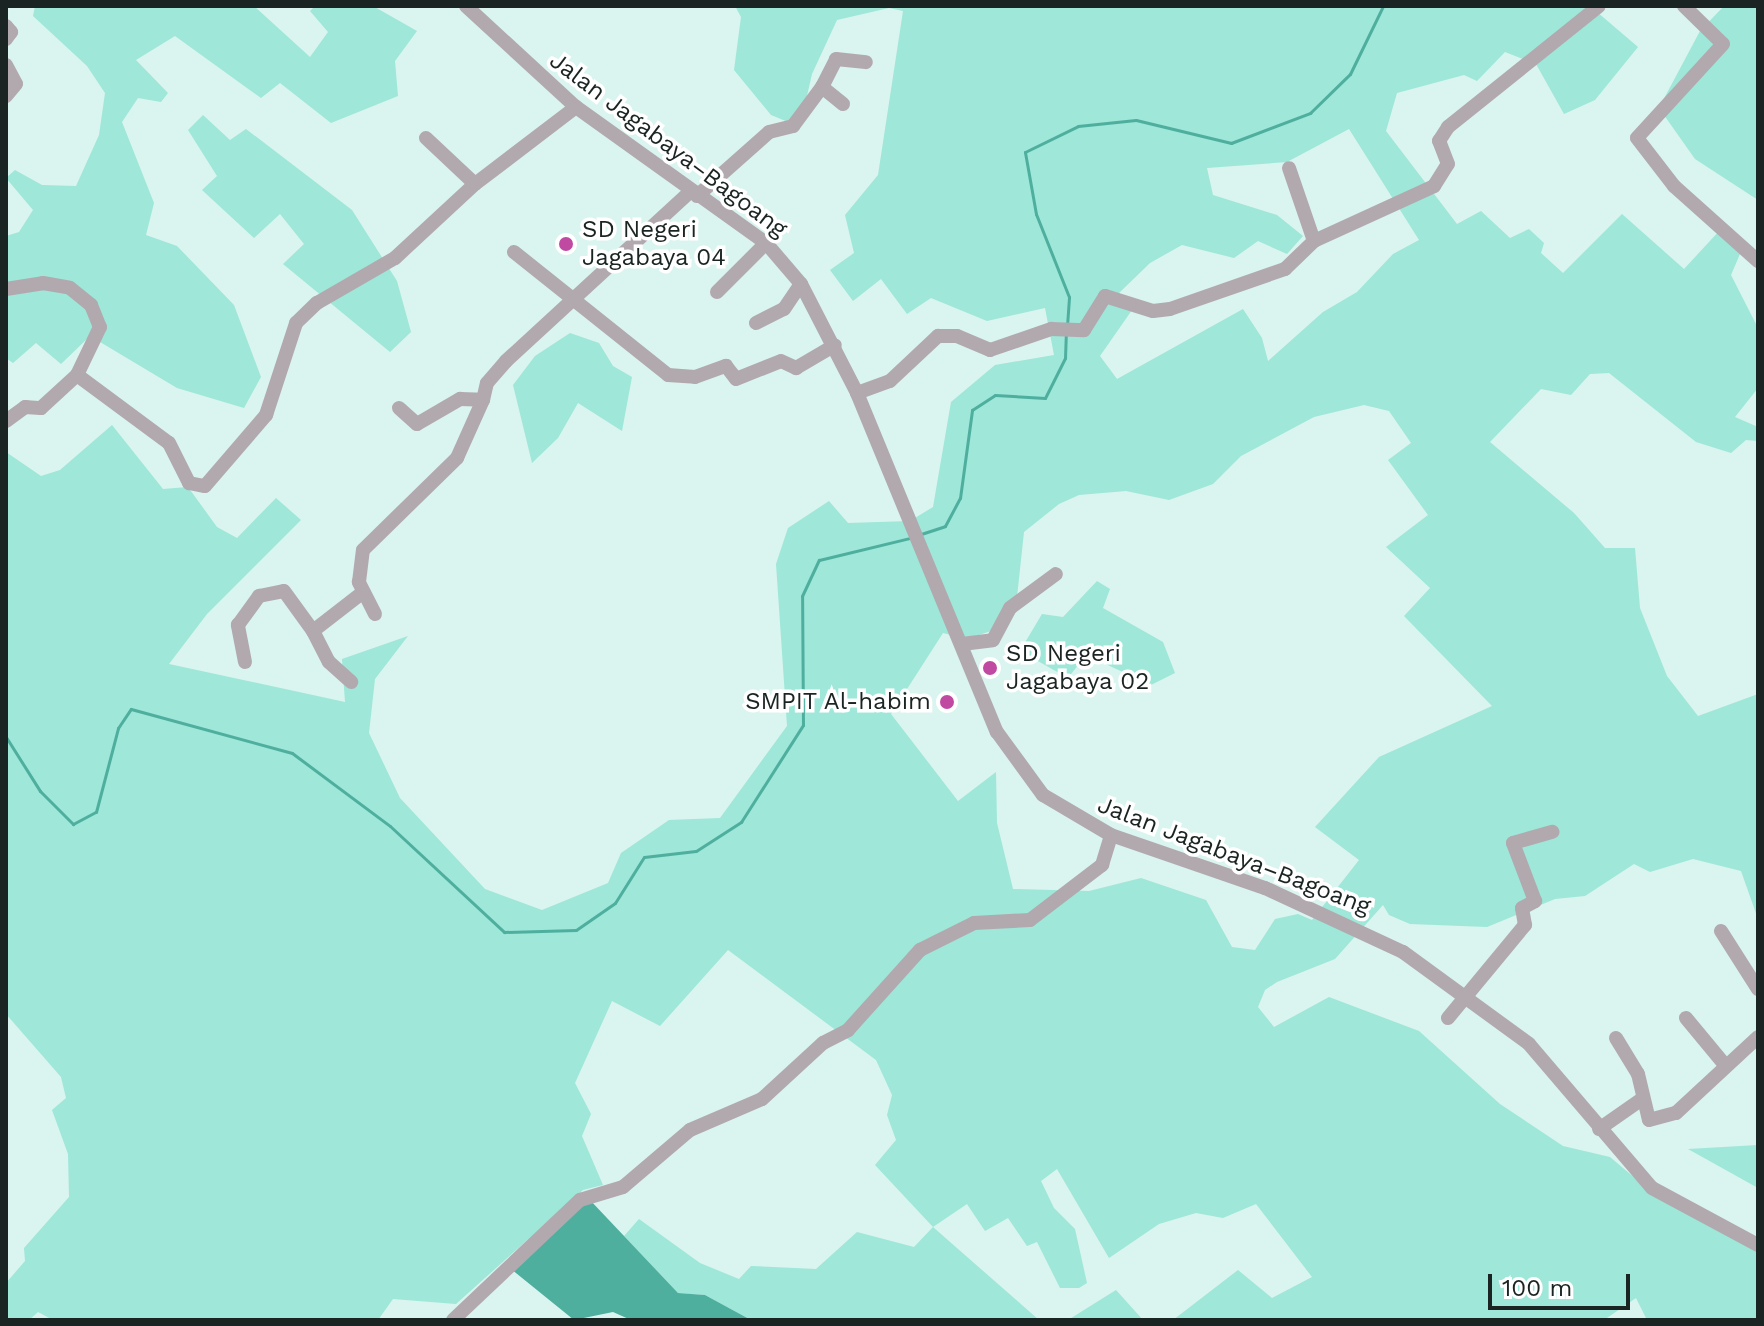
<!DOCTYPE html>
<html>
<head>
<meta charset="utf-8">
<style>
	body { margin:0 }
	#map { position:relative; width:1764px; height:1326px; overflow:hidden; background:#daf4ef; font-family:"Work Sans",sans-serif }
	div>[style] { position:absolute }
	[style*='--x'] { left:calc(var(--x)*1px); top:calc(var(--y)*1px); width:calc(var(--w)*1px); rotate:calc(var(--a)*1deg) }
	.green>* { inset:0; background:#9ee7d9 }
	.water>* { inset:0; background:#4faf9f }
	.stream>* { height:3px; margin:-1.5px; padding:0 1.5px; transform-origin:1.5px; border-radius:1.5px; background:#4faf9f }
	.minor>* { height:14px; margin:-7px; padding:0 7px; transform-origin:7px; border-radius:7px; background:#b2a9af }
	.dots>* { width:22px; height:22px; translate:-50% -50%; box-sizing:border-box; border:4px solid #fff; border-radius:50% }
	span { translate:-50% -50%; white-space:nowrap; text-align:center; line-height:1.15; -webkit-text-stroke:7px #fff; paint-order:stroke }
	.street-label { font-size:24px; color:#1a2422 }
	.poi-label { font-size:24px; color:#1a2422 }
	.left { translate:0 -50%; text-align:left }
	.right { translate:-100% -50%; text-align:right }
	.frame { position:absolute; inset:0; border:8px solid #1a2422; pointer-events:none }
	.scale { position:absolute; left:1488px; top:1274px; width:142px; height:36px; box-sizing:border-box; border:4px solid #1a2422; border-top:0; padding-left:10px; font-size:24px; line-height:28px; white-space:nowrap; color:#1a2422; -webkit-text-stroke:6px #fff; paint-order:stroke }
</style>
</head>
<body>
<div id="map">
	<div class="green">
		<div style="clip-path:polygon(35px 6px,254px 6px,310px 57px,328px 32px,310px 11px,315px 6px,373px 6px,417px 31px,395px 61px,398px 96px,331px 123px,280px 83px,261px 98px,175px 36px,136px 60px,168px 93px,161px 102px,138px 98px,122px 122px,154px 203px,146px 235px,177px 246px,234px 305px,261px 377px,244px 408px,177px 388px,90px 336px,61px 364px,36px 343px,13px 363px,6px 358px,6px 236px,19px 232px,33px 210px,6px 178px,15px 170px,42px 185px,76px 186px,99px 135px,105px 93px,87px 66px,33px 16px)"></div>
		<div style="clip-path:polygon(evenodd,735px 6px,1590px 6px,1638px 47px,1595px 100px,1564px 114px,1536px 64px,1505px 52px,1477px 81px,1464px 75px,1397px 93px,1386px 131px,1457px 224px,1481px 211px,1510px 238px,1529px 229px,1544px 243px,1541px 253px,1563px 273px,1622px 214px,1684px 269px,1721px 229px,1743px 247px,1731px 275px,1758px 328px,1758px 388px,1735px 417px,1758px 427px,1758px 441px,1746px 440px,1731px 453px,1696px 442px,1609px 373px,1590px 374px,1571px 395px,1541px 389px,1490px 442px,1574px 513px,1605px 548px,1635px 548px,1640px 608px,1667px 676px,1698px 716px,1758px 694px,1758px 919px,1741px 871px,1693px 859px,1650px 872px,1634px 864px,1585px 896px,1555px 899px,1487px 927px,1410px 924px,1389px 915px,1383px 905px,1335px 959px,1277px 982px,1265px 990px,1258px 1007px,1274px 1027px,1329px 997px,1419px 1031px,1500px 1104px,1563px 1146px,1610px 1157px,1636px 1179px,1758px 1245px,1758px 1320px,1647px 1320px,1636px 1298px,1604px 1320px,1173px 1320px,1238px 1270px,1272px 1298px,1312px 1277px,1256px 1204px,1223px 1218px,1196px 1213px,1159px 1224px,1109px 1258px,1057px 1169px,1041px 1181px,1054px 1208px,1075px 1229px,1087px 1283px,1079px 1288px,1060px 1288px,1037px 1242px,1027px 1246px,1008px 1218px,985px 1231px,967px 1204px,933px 1227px,1039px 1320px,751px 1320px,705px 1295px,678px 1293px,624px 1236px,639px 1219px,700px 1263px,739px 1279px,751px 1266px,816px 1269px,857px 1232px,914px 1247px,933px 1227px,875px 1165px,896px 1140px,887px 1115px,892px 1095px,876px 1060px,728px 950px,660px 1026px,612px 1001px,575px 1083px,591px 1114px,582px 1136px,603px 1185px,583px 1190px,456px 1304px,393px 1299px,378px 1320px,53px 1320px,38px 1312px,29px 1320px,6px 1320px,6px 1283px,25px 1261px,24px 1248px,69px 1197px,68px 1154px,52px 1110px,66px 1098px,61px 1077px,6px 1014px,6px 452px,41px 476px,60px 470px,112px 425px,163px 489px,188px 487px,217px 527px,237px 538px,276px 498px,301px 520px,207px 614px,169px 664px,345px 702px,342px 659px,408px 636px,375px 679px,369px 733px,400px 798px,485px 889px,542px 910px,608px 883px,621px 853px,669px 820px,720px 818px,787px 726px,776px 564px,788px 528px,829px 501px,848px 523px,910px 521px,933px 507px,951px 402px,995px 365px,1054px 355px,1045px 308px,987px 321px,931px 298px,907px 314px,881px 279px,853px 301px,830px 270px,854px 253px,845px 215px,878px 175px,903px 11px,889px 8px,837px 20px,812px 74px,803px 113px,793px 124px,771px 115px,734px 70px,741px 17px,735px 6px,1349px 129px,1419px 240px,1393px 254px,1357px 292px,1323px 312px,1268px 361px,1262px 338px,1243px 309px,1117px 379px,1100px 356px,1132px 310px,1119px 293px,1150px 263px,1182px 245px,1234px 258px,1258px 241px,1287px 254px,1303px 236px,1277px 215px,1213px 195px,1207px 168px,1287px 162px,1349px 129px,735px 6px,1364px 405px,1389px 411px,1411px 443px,1388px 460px,1428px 515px,1386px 547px,1430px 588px,1404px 616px,1492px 706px,1379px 757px,1315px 827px,1359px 860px,1312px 920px,1298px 914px,1275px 919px,1255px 950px,1232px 947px,1206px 900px,1141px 878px,1089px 891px,1013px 889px,997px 823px,996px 772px,958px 801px,891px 714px,943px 633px,967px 639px,997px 629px,1017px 597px,1024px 532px,1059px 504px,1079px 495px,1126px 491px,1169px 500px,1213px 484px,1241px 456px,1314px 417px,1364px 405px)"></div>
		<div style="clip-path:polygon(1724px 6px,1758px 6px,1758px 200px,1695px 159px,1659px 108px,1700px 31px)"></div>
		<div style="clip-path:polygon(203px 115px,230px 140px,246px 129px,352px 210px,397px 281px,411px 332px,390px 352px,283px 264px,304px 244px,280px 214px,254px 238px,202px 190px,217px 176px,188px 130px)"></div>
		<div style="clip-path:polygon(570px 333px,599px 343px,613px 366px,632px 377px,622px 431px,578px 403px,558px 438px,532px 463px,513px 385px,535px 356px)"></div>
		<div style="clip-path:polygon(1097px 581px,1110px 589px,1103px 608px,1163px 642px,1175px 673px,1151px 685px,1086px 655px,1068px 678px,1020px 651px,1042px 614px,1063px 617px)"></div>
		<div style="clip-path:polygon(1758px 1145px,1758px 1188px,1688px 1149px)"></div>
		<div style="clip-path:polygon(1116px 1290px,1143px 1320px,1068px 1320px)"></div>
	</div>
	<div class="water">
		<div style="clip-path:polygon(589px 1199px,678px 1293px,705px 1295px,751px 1320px,631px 1320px,613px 1312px,574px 1320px,511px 1269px)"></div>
	</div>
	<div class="stream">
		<div style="--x:1067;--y:326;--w:29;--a:-86"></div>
		<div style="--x:1069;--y:297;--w:89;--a:-111.7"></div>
		<div style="--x:1036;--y:214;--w:63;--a:-100.1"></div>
		<div style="--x:1025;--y:152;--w:59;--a:-26.1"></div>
		<div style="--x:1078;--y:126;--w:58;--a:-5.9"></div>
		<div style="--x:1136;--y:120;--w:98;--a:13.6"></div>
		<div style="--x:1231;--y:143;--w:85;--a:-20.8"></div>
		<div style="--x:1310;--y:113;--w:56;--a:-44.3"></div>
		<div style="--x:1350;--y:74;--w:76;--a:-64.1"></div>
		<div style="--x:921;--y:534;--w:25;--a:-18"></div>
		<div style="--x:945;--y:526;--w:32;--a:-62"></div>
		<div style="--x:960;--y:498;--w:89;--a:-82.2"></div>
		<div style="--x:972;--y:410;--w:27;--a:-33"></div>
		<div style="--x:995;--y:395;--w:50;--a:3.4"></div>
		<div style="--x:1045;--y:398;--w:45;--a:-63.4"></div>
		<div style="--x:1065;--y:358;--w:24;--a:-88"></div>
		<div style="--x:6;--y:737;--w:64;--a:57.8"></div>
		<div style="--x:40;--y:791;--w:47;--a:45"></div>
		<div style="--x:73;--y:824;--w:26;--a:-28"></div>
		<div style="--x:96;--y:812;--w:87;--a:-75.3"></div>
		<div style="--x:118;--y:728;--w:23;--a:-56"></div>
		<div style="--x:131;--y:709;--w:167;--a:15.3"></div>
		<div style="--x:292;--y:753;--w:122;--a:36.7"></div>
		<div style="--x:390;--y:826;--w:156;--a:42.9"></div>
		<div style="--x:504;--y:932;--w:72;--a:-1.6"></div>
		<div style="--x:576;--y:930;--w:47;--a:-34.7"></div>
		<div style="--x:615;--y:903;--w:54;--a:-57.8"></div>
		<div style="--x:644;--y:857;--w:52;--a:-6.6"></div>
		<div style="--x:696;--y:851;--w:54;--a:-32.8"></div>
		<div style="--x:741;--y:822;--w:115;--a:-57.4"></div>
		<div style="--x:803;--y:725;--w:129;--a:-90.4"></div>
		<div style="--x:802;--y:596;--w:40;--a:-65"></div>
		<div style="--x:819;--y:560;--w:94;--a:-13.6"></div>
	</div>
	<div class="minor">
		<div style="--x:466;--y:6;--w:149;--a:42.6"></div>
		<div style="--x:576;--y:107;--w:234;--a:35.6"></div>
		<div style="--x:766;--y:243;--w:54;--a:49.5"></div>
		<div style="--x:801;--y:284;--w:123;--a:62.8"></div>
		<div style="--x:857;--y:393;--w:367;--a:67.6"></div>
		<div style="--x:997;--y:732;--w:78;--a:53.9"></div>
		<div style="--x:1043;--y:795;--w:79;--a:30.5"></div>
		<div style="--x:1111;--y:835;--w:163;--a:19"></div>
		<div style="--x:1265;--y:888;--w:152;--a:24.9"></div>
		<div style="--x:1403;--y:952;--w:156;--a:36.1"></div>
		<div style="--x:1529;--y:1044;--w:189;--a:49.5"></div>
		<div style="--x:1652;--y:1188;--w:120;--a:28.3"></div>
		<div style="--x:1684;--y:6;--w:54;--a:44.3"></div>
		<div style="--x:1723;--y:44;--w:127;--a:132.5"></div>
		<div style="--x:1637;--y:138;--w:61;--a:52.4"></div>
		<div style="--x:1674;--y:186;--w:113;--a:41.8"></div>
		<div style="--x:6;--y:26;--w:8;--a:50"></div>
		<div style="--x:11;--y:32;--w:9;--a:126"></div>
		<div style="--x:6;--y:65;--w:21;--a:62"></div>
		<div style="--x:16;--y:84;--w:16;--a:130"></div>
		<div style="--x:822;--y:87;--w:31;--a:-63"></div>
		<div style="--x:836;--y:59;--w:30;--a:6"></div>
		<div style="--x:426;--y:138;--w:67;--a:43.2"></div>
		<div style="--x:697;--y:196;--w:96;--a:-41.6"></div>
		<div style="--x:769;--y:132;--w:25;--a:-14"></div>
		<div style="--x:793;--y:126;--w:49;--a:-53.4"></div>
		<div style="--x:822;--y:87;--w:27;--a:39"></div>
		<div style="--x:1314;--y:241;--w:132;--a:-24.6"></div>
		<div style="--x:1434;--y:186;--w:26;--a:-58"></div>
		<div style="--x:1448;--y:164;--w:25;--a:-111"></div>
		<div style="--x:1439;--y:141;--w:17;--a:-57"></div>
		<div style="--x:1448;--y:127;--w:193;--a:-38.7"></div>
		<div style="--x:514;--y:252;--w:197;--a:38.6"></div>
		<div style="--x:668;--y:375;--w:27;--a:4"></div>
		<div style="--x:695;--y:377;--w:33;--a:-20"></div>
		<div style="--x:726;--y:366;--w:16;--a:52"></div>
		<div style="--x:736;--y:379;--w:48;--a:-21.8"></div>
		<div style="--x:781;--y:361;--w:17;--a:25"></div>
		<div style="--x:796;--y:368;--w:45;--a:-30.5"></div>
		<div style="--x:6;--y:289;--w:37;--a:-9"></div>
		<div style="--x:43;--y:283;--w:27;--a:10"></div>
		<div style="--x:70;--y:288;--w:27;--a:39"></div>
		<div style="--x:91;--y:305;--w:24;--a:68"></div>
		<div style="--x:100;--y:327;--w:53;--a:115.6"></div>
		<div style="--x:717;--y:292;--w:69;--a:-45"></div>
		<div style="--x:756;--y:323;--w:31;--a:-27"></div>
		<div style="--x:784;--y:309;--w:30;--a:-56"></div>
		<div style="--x:857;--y:393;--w:35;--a:-20"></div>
		<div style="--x:890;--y:381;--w:66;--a:-43.2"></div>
		<div style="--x:938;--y:336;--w:19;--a:0"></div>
		<div style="--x:957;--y:336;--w:36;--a:23"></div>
		<div style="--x:990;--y:350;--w:65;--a:-19"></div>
		<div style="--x:1051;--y:329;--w:33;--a:2"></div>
		<div style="--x:1084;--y:330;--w:40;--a:-58"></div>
		<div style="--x:1105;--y:296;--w:50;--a:17.4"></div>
		<div style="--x:1153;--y:311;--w:17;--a:-7"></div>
		<div style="--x:1170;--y:309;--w:122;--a:-19.2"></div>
		<div style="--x:1285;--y:269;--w:40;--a:-44"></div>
		<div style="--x:1314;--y:241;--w:77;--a:-108.9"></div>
		<div style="--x:399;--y:408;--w:24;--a:42"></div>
		<div style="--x:417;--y:424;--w:50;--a:-30.2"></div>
		<div style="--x:460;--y:399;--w:23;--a:2"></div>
		<div style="--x:483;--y:400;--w:17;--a:-77"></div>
		<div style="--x:487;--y:383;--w:29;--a:-49"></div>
		<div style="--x:506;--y:361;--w:251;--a:-42.6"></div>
		<div style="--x:6;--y:421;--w:24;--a:-36"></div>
		<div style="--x:25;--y:407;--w:16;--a:4"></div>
		<div style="--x:41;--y:408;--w:49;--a:-42.5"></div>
		<div style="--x:77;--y:375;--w:114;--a:36.5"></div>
		<div style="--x:169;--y:443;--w:45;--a:63.4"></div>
		<div style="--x:189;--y:483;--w:16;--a:11"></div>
		<div style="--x:205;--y:486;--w:94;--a:-49.3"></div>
		<div style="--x:266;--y:415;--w:97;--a:-71.9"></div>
		<div style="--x:296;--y:323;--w:29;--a:-44"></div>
		<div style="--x:317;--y:303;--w:90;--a:-30"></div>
		<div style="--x:395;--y:258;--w:109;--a:-42.8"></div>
		<div style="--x:475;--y:184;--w:127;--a:-37.3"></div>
		<div style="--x:375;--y:614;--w:36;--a:-117"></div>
		<div style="--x:359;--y:582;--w:32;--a:-83"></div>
		<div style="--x:363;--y:550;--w:132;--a:-44.4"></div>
		<div style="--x:457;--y:458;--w:64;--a:-65.9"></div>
		<div style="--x:313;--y:631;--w:35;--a:63"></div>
		<div style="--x:329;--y:662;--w:30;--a:42"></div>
		<div style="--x:962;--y:644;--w:31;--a:-7"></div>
		<div style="--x:993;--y:640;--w:36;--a:-62"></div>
		<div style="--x:1010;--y:608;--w:57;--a:-36.5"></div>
		<div style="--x:245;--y:662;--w:38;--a:-101"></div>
		<div style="--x:238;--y:625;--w:36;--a:-54"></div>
		<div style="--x:259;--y:596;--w:25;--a:-11"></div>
		<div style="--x:284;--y:591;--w:49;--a:54.1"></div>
		<div style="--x:313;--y:631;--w:62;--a:-37.8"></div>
		<div style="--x:1721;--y:931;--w:69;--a:57.5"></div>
		<div style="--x:1448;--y:1018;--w:121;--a:-50.4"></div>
		<div style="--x:1525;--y:925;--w:17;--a:-100"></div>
		<div style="--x:1522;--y:908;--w:15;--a:-28"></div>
		<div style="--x:1535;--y:901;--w:62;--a:-110.8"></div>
		<div style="--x:1513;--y:843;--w:41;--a:-15.8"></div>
		<div style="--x:1686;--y:1018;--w:61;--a:50.3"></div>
		<div style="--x:1616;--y:1038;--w:42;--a:58.6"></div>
		<div style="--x:1638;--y:1074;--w:47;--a:76.6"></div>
		<div style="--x:1649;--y:1120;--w:28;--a:-15"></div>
		<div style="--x:1676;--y:1113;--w:112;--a:-42.8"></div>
		<div style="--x:1599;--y:1129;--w:52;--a:-34.9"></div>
		<div style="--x:453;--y:1320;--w:175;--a:-43.4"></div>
		<div style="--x:580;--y:1200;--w:45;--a:-16.8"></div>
		<div style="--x:623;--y:1187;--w:88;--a:-40.4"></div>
		<div style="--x:690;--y:1130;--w:78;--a:-23.3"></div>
		<div style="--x:762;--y:1099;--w:83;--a:-42.6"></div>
		<div style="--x:823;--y:1043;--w:28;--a:-27"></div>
		<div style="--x:848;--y:1030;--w:108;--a:-48"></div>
		<div style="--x:920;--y:950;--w:60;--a:-26.6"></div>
		<div style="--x:974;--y:923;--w:56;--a:-3.1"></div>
		<div style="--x:1030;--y:920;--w:91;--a:-37.4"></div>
		<div style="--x:1102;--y:865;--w:31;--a:-73"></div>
	</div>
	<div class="dots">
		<div style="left:566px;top:244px;background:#c04aa2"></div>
		<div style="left:990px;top:668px;background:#c04aa2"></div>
		<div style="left:947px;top:702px;background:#c04aa2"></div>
	</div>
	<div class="street-label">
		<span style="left:668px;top:145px;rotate:37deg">Jalan Jagabaya–Bagoang</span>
		<span style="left:1234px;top:856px;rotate:21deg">Jalan Jagabaya–Bagoang</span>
	</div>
	<div class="poi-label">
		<span class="left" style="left:582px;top:244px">SD Negeri<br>Jagabaya 04</span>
		<span class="left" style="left:1006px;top:668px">SD Negeri<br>Jagabaya 02</span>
		<span class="right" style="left:931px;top:702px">SMPIT Al-habim</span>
	</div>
	<div class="frame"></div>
	<div class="scale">100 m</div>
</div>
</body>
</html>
